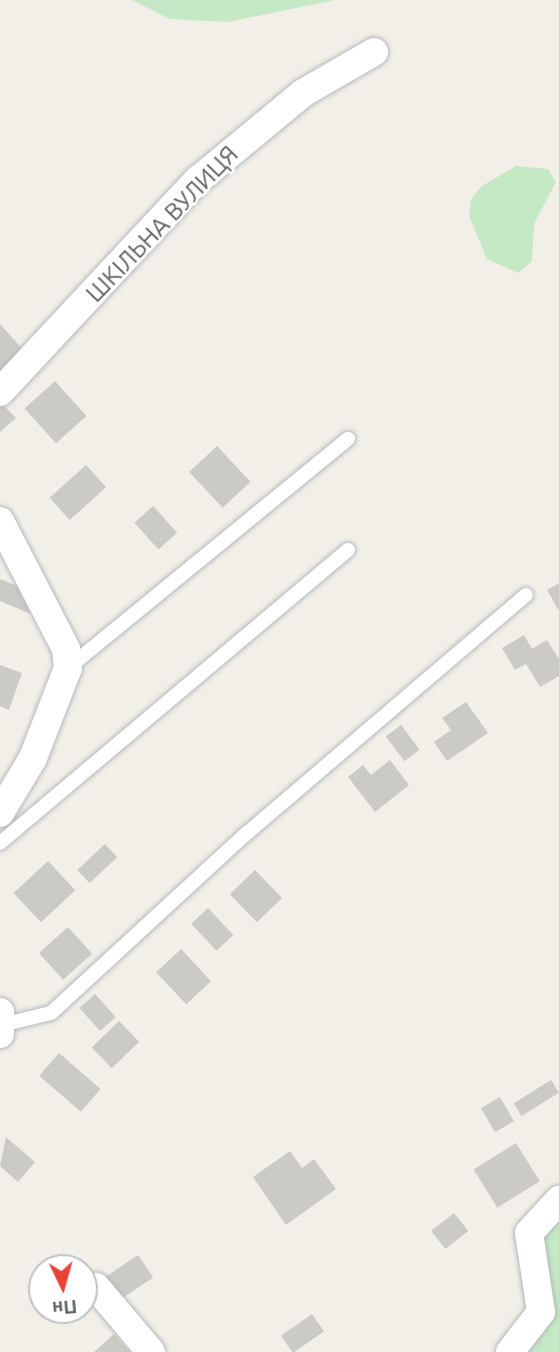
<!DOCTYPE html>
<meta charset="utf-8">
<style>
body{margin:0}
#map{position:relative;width:559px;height:1352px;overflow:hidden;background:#f1efe8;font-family:Ubuntu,sans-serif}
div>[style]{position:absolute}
.green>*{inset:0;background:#c5e8c5}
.building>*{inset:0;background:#cccac5;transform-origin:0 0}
.roads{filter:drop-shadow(0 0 2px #b5b8bc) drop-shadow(0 0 2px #b5b8bc)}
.service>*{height:14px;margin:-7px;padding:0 7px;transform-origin:7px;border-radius:7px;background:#fff}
.minor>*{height:28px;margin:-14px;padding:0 14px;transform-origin:14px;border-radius:14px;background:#fff}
span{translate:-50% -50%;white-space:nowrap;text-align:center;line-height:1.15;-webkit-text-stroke:5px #fff;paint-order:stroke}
.street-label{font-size:24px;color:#5f6368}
.north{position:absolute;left:28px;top:1254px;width:70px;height:70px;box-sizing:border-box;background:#fff;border:2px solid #bfc1c3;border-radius:50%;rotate:175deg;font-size:19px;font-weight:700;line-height:28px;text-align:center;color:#5f6368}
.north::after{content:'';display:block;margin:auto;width:24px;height:32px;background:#ea4335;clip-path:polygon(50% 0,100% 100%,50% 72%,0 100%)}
</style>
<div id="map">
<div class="green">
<div style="clip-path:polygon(132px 0,335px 0,228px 22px,170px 19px)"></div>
<div style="clip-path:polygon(516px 166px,548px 169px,556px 182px,534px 224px,532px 261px,518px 273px,487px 259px,469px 216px,471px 199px,482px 186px)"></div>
<div style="clip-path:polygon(559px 1211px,559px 1352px,519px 1352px,540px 1327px,536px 1248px)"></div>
</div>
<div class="building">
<div style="clip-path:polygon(0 324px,25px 352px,0 375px)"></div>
<div style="left:55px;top:381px;width:47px;height:41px;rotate:48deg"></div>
<div style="clip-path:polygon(2px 404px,16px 418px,0 432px,0 406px)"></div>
<div style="left:217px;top:446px;width:49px;height:38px;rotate:47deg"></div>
<div style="left:86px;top:465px;width:30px;height:49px;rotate:48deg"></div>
<div style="left:153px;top:506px;width:36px;height:25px;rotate:48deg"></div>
<div style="clip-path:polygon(0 579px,17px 586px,31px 614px,0 601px)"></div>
<div style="clip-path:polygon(559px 583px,559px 611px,547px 590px)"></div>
<div style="clip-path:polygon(524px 635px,532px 649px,547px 640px,559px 659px,559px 676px,540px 687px,526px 664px,515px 670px,502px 648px)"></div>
<div style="clip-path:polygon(0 665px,22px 673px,9px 710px,0 706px)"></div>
<div style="clip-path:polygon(466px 702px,488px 733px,447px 761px,434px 742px,451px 730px,442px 718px)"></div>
<div style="left:401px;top:725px;width:31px;height:19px;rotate:53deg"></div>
<div style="clip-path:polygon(390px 760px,409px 785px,375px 812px,348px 777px,363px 765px,371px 775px)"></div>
<div style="left:105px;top:844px;width:18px;height:38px;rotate:47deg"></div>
<div style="left:48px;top:861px;width:40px;height:47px;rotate:47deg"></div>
<div style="left:255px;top:870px;width:39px;height:35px;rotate:46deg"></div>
<div style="left:208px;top:908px;width:37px;height:23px;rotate:47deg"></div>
<div style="left:68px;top:927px;width:36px;height:39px;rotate:48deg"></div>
<div style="left:181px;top:949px;width:44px;height:34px;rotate:47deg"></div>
<div style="left:95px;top:994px;width:31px;height:21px;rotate:48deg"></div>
<div style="left:119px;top:1021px;width:29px;height:38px;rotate:46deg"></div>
<div style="left:59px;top:1053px;width:55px;height:30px;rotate:41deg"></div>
<div style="left:551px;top:1080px;width:15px;height:44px;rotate:58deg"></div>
<div style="left:500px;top:1097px;width:28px;height:22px;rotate:60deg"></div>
<div style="clip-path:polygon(6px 1137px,35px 1162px,18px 1182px,0 1166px)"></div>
<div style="left:516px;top:1143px;width:45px;height:50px;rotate:58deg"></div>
<div style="clip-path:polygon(290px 1151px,302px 1168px,314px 1159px,336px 1189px,286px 1225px,253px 1177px)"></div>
<div style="left:454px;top:1213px;width:23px;height:29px;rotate:52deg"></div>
<div style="left:138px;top:1255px;width:27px;height:41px;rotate:56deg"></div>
<div style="left:312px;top:1314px;width:21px;height:38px;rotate:55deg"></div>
<div style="clip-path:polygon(114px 1334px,130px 1352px,94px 1352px)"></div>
</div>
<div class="roads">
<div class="service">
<div style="left:68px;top:668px;width:362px;rotate:-39.3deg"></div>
<div style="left:0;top:843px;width:455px;rotate:-40.1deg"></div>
<div style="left:2px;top:1025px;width:50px;rotate:-13.8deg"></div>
<div style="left:51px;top:1013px;width:265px;rotate:-42.6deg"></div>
<div style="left:246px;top:834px;width:368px;rotate:-40.5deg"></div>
</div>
<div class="minor">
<div style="left:0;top:392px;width:290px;rotate:-47deg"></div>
<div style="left:198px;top:180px;width:136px;rotate:-39.6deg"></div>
<div style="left:303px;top:93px;width:82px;rotate:-30deg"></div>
<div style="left:0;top:521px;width:144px;rotate:62.7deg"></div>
<div style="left:66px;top:649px;width:19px;rotate:84deg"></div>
<div style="left:68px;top:668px;width:97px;rotate:111.3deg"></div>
<div style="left:33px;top:758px;width:64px;rotate:121deg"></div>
<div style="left:0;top:1012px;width:22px;rotate:90deg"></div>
<div style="left:96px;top:1287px;width:85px;rotate:49.8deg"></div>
<div style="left:510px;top:1352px;width:51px;rotate:-52.2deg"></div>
<div style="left:541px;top:1312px;width:80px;rotate:-98.6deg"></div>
<div style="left:529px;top:1233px;width:45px;rotate:-47.7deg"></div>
</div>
</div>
<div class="street-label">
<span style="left:162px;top:224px;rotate:-46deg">ШКІЛЬНА ВУЛИЦЯ</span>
</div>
<div class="north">Пн</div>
</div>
